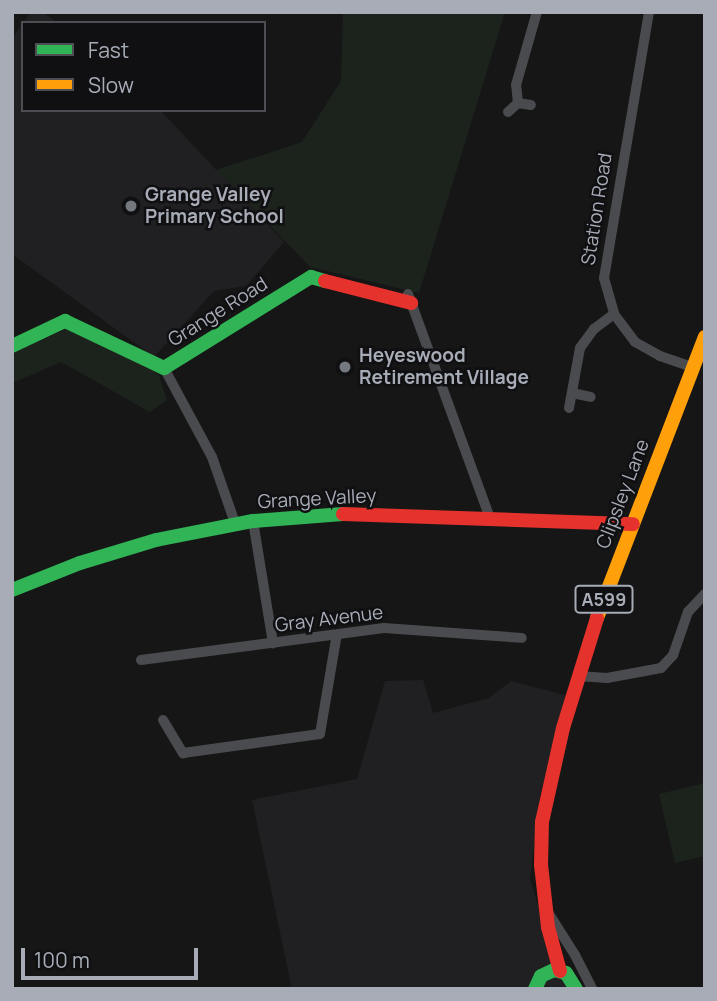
<!DOCTYPE html>
<style>
body{margin:0}
#map{position:relative;width:717px;height:1001px;overflow:hidden;background:#161616;font-family:Manrope,sans-serif}
div>[style]{position:absolute}
.built>*{inset:0;background:#202022}
.green>*{inset:0;background:#1c231d}
.street>*{height:10px;margin:-5px;padding:0 5px;transform-origin:5px;border-radius:5px;background:#4a4b4f}
.fast>*{height:14px;margin:-7px;padding:0 7px;transform-origin:7px;border-radius:7px;background:#30b455}
.slow>*{height:14px;margin:-7px;padding:0 7px;transform-origin:7px;border-radius:7px;background:#ff9f0a}
.jam>*{height:14px;margin:-7px;padding:0 7px;transform-origin:7px;border-radius:7px;background:#e5322d}
.dots>*{width:19px;height:19px;translate:-50% -50%;box-sizing:border-box;border:4px solid #101012;border-radius:50%}
span{translate:-50% -50%;white-space:nowrap;text-align:center;line-height:1.15;-webkit-text-stroke:5px #101012;paint-order:stroke}
.shield-label span{padding:2px 5px;background:#101012;border:2px solid;border-radius:5px;-webkit-text-stroke-width:0}
.shield-label{font-size:18px;color:#a7acb7;font-weight:700}
.poi-label{font-size:19px;color:#a7acb7;font-weight:700}
.left{translate:0 -50%;text-align:left}
.street-label{font-size:19px;color:#a7acb7}
.frame{position:absolute;inset:0;border:14px solid #a7acb7;pointer-events:none}
.legend{position:absolute;left:21px;top:21px;width:245px;height:91px;box-sizing:border-box;background:#101012;border:2px solid #4c4e54;margin:0;padding:9px 12px;list-style:none;font-size:21px;color:#a7acb7}
.legend li{display:flex;align-items:center;gap:14px;height:35px}
.legend b{width:35px;border:2px solid #4c4e54}
.scale{position:absolute;left:21px;top:948px;width:177px;height:32px;box-sizing:border-box;border:4px solid #a7acb7;border-top:0;padding-left:9px;font-size:21px;line-height:24px;white-space:nowrap;color:#a7acb7;-webkit-text-stroke:5px #101012;paint-order:stroke}
</style>
<div id="map">
<div class="built">
<div style="clip-path:polygon(31px 12px,43px 12px,57px 23px,23px 23px)"></div>
<div style="clip-path:polygon(23px 23px,23px 110px,160px 110px,284px 242px,246px 286px,214px 291px,154px 357px,12px 254px,12px 38px)"></div>
<div style="clip-path:polygon(423px 680px,433px 713px,489px 698px,511px 681px,568px 696px,540px 795px,530px 879px,546px 931px,574px 989px,292px 989px,252px 800px,357px 779px,385px 681px)"></div>
</div>
<div class="green">
<div style="clip-path:polygon(343px 12px,505px 12px,419px 293px,310px 267px,216px 170px,302px 142px,341px 81px)"></div>
<div style="clip-path:polygon(66px 329px,158px 372px,167px 400px,150px 412px,61px 362px,12px 383px,12px 354px)"></div>
<div style="clip-path:polygon(705px 783px,705px 856px,675px 863px,659px 794px)"></div>
</div>
<div class="street">
<div style="left:649px;top:12px;width:270px;rotate:99.6deg"></div>
<div style="left:604px;top:278px;width:37px;rotate:74deg"></div>
<div style="left:614px;top:314px;width:35px;rotate:53deg"></div>
<div style="left:635px;top:342px;width:29px;rotate:29deg"></div>
<div style="left:660px;top:356px;width:34px;rotate:19deg"></div>
<div style="left:518px;top:103px;width:18px;rotate:-96deg"></div>
<div style="left:516px;top:85px;width:76px;rotate:-74deg"></div>
<div style="left:508px;top:112px;width:13px;rotate:-42deg"></div>
<div style="left:518px;top:103px;width:13px;rotate:9deg"></div>
<div style="left:408px;top:294px;width:239px;rotate:69.9deg"></div>
<div style="left:164px;top:368px;width:101px;rotate:61.7deg"></div>
<div style="left:212px;top:457px;width:70px;rotate:70.8deg"></div>
<div style="left:572px;top:393px;width:19px;rotate:12deg"></div>
<div style="left:569px;top:408px;width:61px;rotate:-79.6deg"></div>
<div style="left:580px;top:348px;width:24px;rotate:-54deg"></div>
<div style="left:594px;top:329px;width:25px;rotate:-37deg"></div>
<div style="left:253px;top:521px;width:124px;rotate:80.7deg"></div>
<div style="left:141px;top:660px;width:245px;rotate:-7.5deg"></div>
<div style="left:384px;top:628px;width:138px;rotate:4.1deg"></div>
<div style="left:578px;top:676px;width:29px;rotate:4deg"></div>
<div style="left:607px;top:678px;width:55px;rotate:-10.5deg"></div>
<div style="left:661px;top:668px;width:18px;rotate:-47deg"></div>
<div style="left:673px;top:655px;width:46px;rotate:-70.8deg"></div>
<div style="left:688px;top:612px;width:25px;rotate:-47deg"></div>
<div style="left:163px;top:720px;width:39px;rotate:59deg"></div>
<div style="left:183px;top:753px;width:138px;rotate:-7.9deg"></div>
<div style="left:320px;top:734px;width:101px;rotate:-80.4deg"></div>
<div style="left:549px;top:914px;width:49px;rotate:57.6deg"></div>
<div style="left:575px;top:955px;width:38px;rotate:63deg"></div>
</div>
<div class="fast">
<div style="left:12px;top:346px;width:59px;rotate:-25.3deg"></div>
<div style="left:65px;top:321px;width:110px;rotate:25.4deg"></div>
<div style="left:164px;top:368px;width:173px;rotate:-31.8deg"></div>
<div style="left:311px;top:277px;width:15px;rotate:16deg"></div>
<div style="left:12px;top:590px;width:73px;rotate:-21.7deg"></div>
<div style="left:80px;top:563px;width:79px;rotate:-16.8deg"></div>
<div style="left:156px;top:540px;width:99px;rotate:-11.1deg"></div>
<div style="left:253px;top:521px;width:90px;rotate:-4.4deg"></div>
<div style="left:535px;top:989px;width:14px;rotate:-65deg"></div>
<div style="left:541px;top:976px;width:14px;rotate:-25deg"></div>
<div style="left:554px;top:970px;width:12px;rotate:14deg"></div>
<div style="left:566px;top:973px;width:19px;rotate:58deg"></div>
</div>
<div class="slow">
<div style="left:597px;top:618px;width:301px;rotate:-69deg"></div>
</div>
<div class="jam">
<div style="left:325px;top:281px;width:89px;rotate:14.3deg"></div>
<div style="left:343px;top:514px;width:290px;rotate:2deg"></div>
<div style="left:560px;top:971px;width:46px;rotate:-105.3deg"></div>
<div style="left:548px;top:927px;width:62px;rotate:-96.4deg"></div>
<div style="left:541px;top:865px;width:43px;rotate:-88.7deg"></div>
<div style="left:542px;top:822px;width:96px;rotate:-77.4deg"></div>
<div style="left:563px;top:728px;width:115px;rotate:-72.8deg"></div>
</div>
<div class="dots">
<div style="left:131px;top:206px;background:#74787f"></div>
<div style="left:345px;top:367px;background:#74787f"></div>
</div>
<div class="shield-label">
<span style="left:604px;top:599px">A599</span>
</div>
<div class="poi-label">
<span class="left" style="left:145px;top:206px">Grange Valley<br>Primary School</span>
<span class="left" style="left:359px;top:367px">Heyeswood<br>Retirement Village</span>
</div>
<div class="street-label">
<span style="left:597px;top:209px;rotate:-81deg">Station Road</span>
<span style="left:218px;top:312px;rotate:-32deg">Grange Road</span>
<span style="left:623px;top:494px;rotate:-69deg">Clipsley Lane</span>
<span style="left:317px;top:499px;rotate:-3deg">Grange Valley</span>
<span style="left:329px;top:619px;rotate:-7deg">Gray Avenue</span>
</div>
<div class="frame"></div>
<ul class="legend">
<li><b style="height:9px;background:#30b455"></b>Fast</li>
<li><b style="height:9px;background:#ff9f0a"></b>Slow</li>
</ul>
<div class="scale">100 m</div>
</div>
